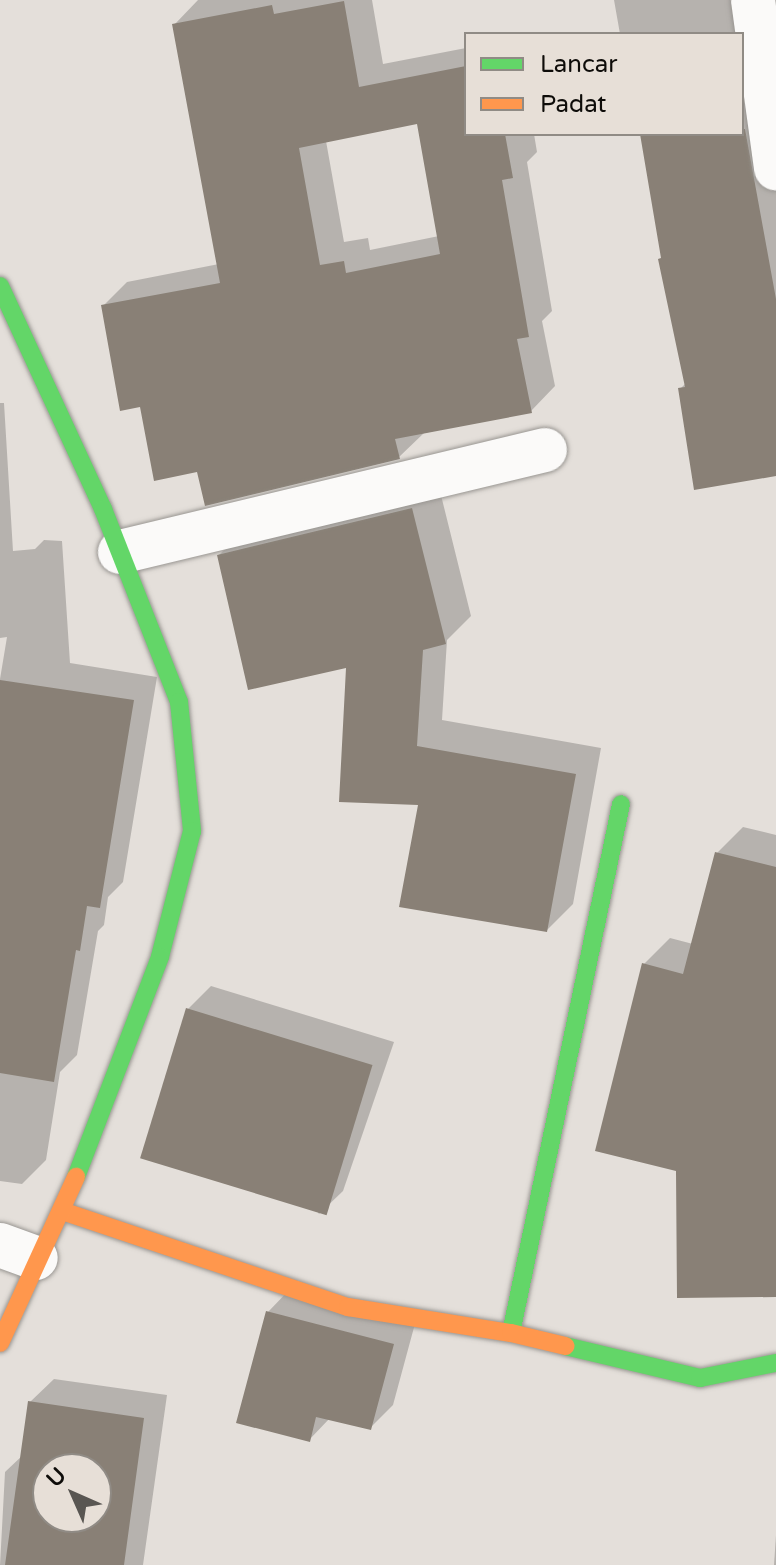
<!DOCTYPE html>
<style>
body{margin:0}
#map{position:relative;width:776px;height:1565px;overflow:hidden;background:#e4dfda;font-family:"Varela Round",sans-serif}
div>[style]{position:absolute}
.shadow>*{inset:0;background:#0003}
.building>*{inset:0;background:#898076;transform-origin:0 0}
.roads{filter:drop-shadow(0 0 2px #999692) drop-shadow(0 0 2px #999692)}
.street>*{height:44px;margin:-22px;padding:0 22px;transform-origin:22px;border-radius:22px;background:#fbfaf9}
.fast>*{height:18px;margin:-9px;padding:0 9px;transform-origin:9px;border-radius:9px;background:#63d668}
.slow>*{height:18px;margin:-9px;padding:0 9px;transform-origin:9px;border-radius:9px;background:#ff974d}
span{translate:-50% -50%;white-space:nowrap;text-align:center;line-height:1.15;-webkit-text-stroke:8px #e7dfd7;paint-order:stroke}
.legend{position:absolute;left:464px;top:32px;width:280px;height:104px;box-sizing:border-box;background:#e7dfd7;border:2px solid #908b85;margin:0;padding:10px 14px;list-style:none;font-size:24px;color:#0e0c09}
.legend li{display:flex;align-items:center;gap:16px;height:40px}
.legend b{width:40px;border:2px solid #908b85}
.north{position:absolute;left:32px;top:1453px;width:80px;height:80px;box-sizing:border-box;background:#e7dfd7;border:2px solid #908b85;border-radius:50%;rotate:315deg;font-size:22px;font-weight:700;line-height:32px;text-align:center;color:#0e0c09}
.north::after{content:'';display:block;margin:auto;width:28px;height:36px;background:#595652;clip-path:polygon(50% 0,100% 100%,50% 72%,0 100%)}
</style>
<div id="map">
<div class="shadow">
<div style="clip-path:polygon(evenodd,198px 0,372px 0,383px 64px,466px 48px,466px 134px,534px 134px,537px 152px,527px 162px,552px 311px,542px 321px,555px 386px,531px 411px,424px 433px,399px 457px,199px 470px,141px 405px,103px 306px,127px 282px,219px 264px,174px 25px,198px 0,419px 122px,439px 236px,370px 250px,368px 238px,344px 242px,326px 141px,419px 122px)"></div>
<div style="clip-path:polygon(614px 0,755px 0,776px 149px,776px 474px,680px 389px,686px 383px,642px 134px,742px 134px,742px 34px,620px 34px)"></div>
<div style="clip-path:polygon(0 403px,4px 403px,13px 551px,35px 549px,44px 540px,62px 541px,70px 663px,157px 677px,123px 882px,108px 897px,104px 925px,98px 931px,77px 1055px,60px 1072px,46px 1160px,22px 1184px,0 1181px,0 679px,7px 637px,0 638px)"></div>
<div style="clip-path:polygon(438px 483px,471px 616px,447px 640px,442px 720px,601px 748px,573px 904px,547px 930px,420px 804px,348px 666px,219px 555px,245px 529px)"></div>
<div style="clip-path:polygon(743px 827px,776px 835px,776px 1295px,678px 1169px,644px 964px,670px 938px,693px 944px,717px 853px)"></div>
<div style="clip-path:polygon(211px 986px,394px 1042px,343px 1191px,319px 1214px,188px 1009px)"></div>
<div style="clip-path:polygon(291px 1288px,416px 1320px,393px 1405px,370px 1428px,330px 1418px,309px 1440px,268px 1312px)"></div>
<div style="clip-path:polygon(evenodd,54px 1379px,167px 1395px,143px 1565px,0 1565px,5px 1472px,24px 1454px,30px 1402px,54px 1379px,48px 1469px,96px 1469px,96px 1517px,48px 1517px,48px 1469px)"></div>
<div style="clip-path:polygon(776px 1535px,776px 1565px,774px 1565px)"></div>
</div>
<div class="building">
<div style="clip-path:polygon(evenodd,344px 1px,359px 87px,466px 66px,466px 134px,505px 134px,513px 178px,502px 180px,529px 337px,517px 339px,532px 413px,395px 439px,400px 459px,205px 506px,197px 472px,154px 481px,140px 407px,120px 411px,101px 305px,220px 283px,172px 24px,272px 5px,274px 14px,344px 1px,417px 124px,440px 254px,346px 273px,344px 261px,320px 265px,299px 148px,417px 124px)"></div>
<div style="clip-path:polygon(742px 129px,745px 129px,776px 299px,776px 476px,694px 490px,678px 388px,685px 387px,658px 259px,661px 258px,640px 134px,742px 134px)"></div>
<div style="clip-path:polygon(412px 508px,446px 644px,423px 650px,417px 746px,576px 774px,547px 932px,399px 907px,418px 805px,339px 802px,346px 668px,248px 690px,217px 555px)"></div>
<div style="clip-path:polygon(0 680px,134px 700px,100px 908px,87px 906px,80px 951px,76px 950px,54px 1082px,0 1073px)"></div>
<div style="clip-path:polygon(715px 852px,776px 867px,776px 1297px,677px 1298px,676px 1171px,595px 1151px,642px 963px,683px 974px)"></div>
<div style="left:186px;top:1008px;width:195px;height:157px;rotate:17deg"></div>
<div style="clip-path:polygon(266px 1311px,394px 1344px,371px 1430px,316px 1417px,310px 1442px,236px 1423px)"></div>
<div style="clip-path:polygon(evenodd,28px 1401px,144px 1418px,124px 1565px,5px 1565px,28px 1401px,48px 1469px,96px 1469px,96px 1517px,48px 1517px,48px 1469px)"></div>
</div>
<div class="roads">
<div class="street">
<div style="left:753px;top:0;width:170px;rotate:82.2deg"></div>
<div style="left:120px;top:552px;width:437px;rotate:-13.5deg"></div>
<div style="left:0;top:1245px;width:38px;rotate:20deg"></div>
</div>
<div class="fast">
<div style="left:0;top:286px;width:246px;rotate:65.2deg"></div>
<div style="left:103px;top:509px;width:207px;rotate:68.5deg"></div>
<div style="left:179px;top:702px;width:130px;rotate:84.2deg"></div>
<div style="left:192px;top:831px;width:130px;rotate:104.3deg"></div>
<div style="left:160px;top:957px;width:235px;rotate:110.9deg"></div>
<div style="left:511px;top:1333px;width:540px;rotate:-78.25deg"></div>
<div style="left:565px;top:1346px;width:139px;rotate:13.3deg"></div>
<div style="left:700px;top:1378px;width:77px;rotate:-11.2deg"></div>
</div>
<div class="slow">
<div style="left:62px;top:1211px;width:302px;rotate:18.6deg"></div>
<div style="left:348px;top:1307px;width:165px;rotate:9.1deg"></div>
<div style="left:511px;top:1333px;width:56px;rotate:13.5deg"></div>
<div style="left:0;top:1343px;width:183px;rotate:-65.4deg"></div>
</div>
</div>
<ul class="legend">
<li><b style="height:10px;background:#63d668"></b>Lancar</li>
<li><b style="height:10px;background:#ff974d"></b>Padat</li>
</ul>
<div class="north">U</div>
</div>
